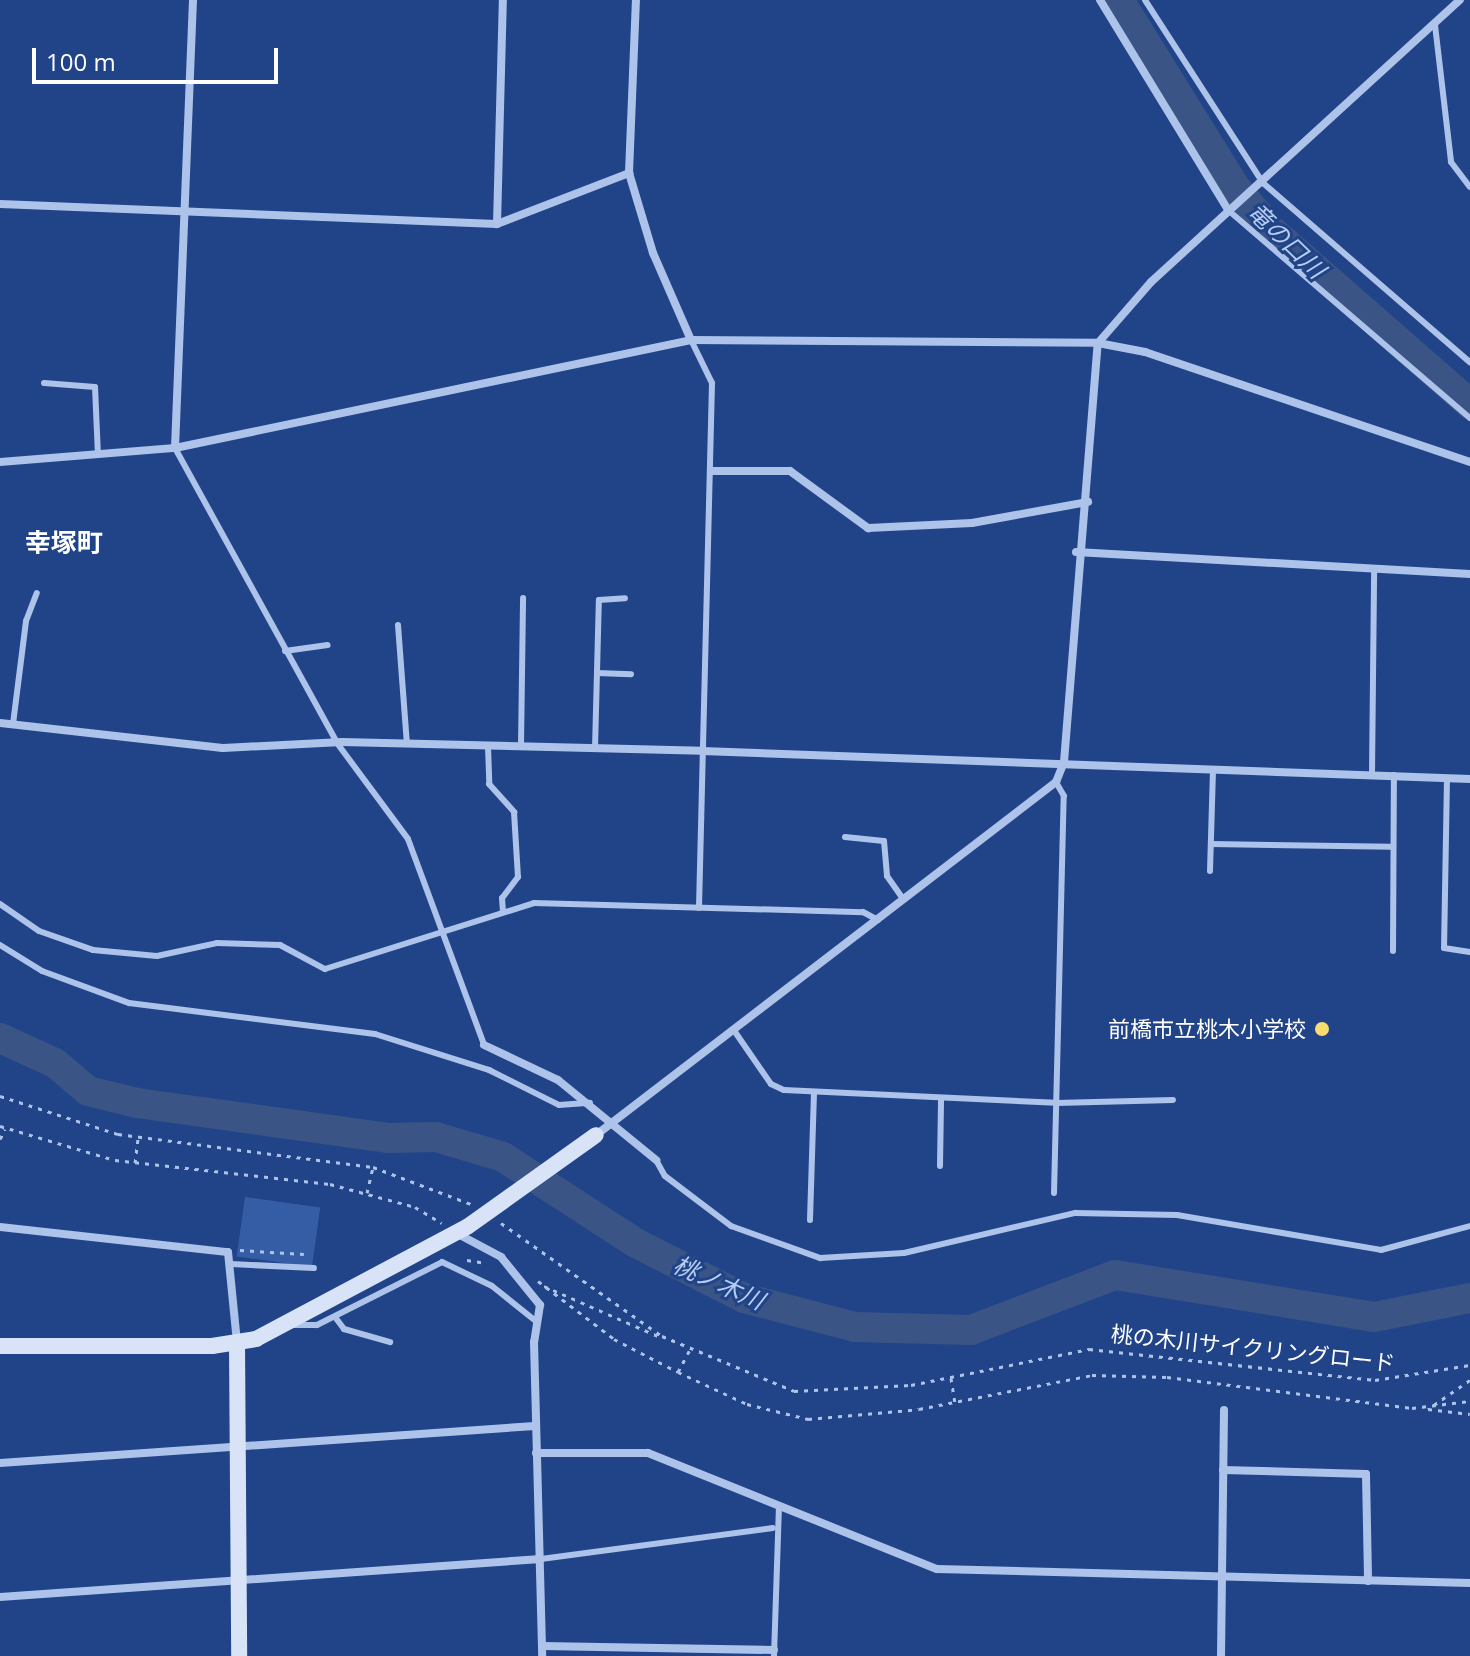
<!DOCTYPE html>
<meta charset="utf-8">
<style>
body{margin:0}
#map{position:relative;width:1470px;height:1656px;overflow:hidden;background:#214489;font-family:"Open Sans","Noto Sans JP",sans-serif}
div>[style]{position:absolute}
.green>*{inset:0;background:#355da6;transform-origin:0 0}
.river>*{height:30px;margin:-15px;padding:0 15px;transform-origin:15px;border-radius:15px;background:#3a5486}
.path>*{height:3px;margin-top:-1.5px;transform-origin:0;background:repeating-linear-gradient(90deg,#adc3ea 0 4px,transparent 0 10px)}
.lane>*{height:6px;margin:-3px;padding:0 3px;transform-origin:3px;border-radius:3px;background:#adc3ea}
.street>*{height:8px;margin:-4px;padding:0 4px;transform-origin:4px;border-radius:4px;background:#adc3ea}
.secondary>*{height:16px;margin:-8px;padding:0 8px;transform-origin:8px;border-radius:8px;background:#d8e3f8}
.secondary-bridge>*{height:16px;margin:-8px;padding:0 8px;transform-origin:8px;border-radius:8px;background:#d8e3f8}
.dots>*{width:22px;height:22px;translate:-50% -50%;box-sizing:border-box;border:4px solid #214489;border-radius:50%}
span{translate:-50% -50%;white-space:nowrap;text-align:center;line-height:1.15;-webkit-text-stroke:6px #214489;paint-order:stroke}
.poi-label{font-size:22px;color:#fff}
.right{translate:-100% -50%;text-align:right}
.street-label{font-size:22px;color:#fff}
.water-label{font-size:24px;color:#b8cdf2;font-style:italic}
.quarter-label{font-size:26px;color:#fff;font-weight:700}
.scale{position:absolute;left:32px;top:48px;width:246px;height:36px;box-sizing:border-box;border:4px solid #fff;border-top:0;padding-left:10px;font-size:24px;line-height:28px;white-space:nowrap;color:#fff;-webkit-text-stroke:6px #214489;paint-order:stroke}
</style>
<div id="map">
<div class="green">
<div style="left:245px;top:1197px;width:76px;height:60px;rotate:8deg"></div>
</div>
<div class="river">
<div style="left:1119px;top:0;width:220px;rotate:58.2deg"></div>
<div style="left:1235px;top:187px;width:53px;rotate:50.3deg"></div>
<div style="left:1269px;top:228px;width:267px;rotate:41.2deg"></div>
<div style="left:0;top:1038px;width:60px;rotate:24.4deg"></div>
<div style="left:55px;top:1063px;width:43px;rotate:40.3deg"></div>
<div style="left:88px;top:1091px;width:50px;rotate:13.8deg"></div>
<div style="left:137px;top:1103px;width:253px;rotate:7.9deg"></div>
<div style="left:388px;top:1138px;width:48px;rotate:-1.2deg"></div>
<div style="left:436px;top:1137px;width:70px;rotate:16.6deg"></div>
<div style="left:503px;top:1157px;width:158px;rotate:32.9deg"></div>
<div style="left:636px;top:1243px;width:121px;rotate:27deg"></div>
<div style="left:744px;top:1298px;width:115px;rotate:14.6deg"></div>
<div style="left:855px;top:1327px;width:116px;rotate:1.5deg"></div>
<div style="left:971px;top:1330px;width:154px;rotate:-20.9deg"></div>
<div style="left:1115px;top:1275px;width:262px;rotate:9.2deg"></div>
<div style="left:1374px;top:1317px;width:98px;rotate:-11.2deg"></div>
</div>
<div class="path">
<div style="left:0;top:1096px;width:124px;rotate:17.9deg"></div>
<div style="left:118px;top:1134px;width:257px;rotate:7.4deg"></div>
<div style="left:373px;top:1167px;width:105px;rotate:20.7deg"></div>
<div style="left:0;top:1126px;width:120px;rotate:16.5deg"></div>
<div style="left:115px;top:1160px;width:216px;rotate:6.4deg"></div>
<div style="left:330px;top:1184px;width:88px;rotate:15.1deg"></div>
<div style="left:415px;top:1207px;width:31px;rotate:31deg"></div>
<div style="left:0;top:1139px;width:11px;rotate:-63deg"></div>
<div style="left:135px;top:1163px;width:25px;rotate:-83deg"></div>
<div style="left:367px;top:1193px;width:27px;rotate:-77deg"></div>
<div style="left:501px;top:1223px;width:197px;rotate:35.1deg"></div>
<div style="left:662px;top:1336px;width:143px;rotate:22.6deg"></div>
<div style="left:794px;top:1391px;width:117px;rotate:-2.9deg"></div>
<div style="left:911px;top:1385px;width:182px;rotate:-11.4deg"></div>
<div style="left:1089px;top:1349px;width:288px;rotate:6.2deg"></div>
<div style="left:1375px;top:1380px;width:96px;rotate:-9deg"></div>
<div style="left:240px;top:1250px;width:64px;rotate:3.6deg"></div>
<div style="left:467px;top:1260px;width:18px;rotate:9deg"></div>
<div style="left:538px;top:1281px;width:96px;rotate:37.3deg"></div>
<div style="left:614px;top:1339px;width:72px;rotate:27.3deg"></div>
<div style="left:678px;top:1372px;width:76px;rotate:24.9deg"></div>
<div style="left:747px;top:1404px;width:63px;rotate:13.8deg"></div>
<div style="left:808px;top:1419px;width:111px;rotate:-5.1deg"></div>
<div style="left:919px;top:1409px;width:176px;rotate:-11.1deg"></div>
<div style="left:1092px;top:1375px;width:75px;rotate:1.5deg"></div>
<div style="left:1167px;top:1377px;width:247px;rotate:7.2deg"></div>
<div style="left:1412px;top:1408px;width:58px;rotate:-6.9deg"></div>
<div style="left:544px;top:1286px;width:124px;rotate:23.7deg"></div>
<div style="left:678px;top:1372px;width:24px;rotate:-62deg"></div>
<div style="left:951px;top:1378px;width:24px;rotate:81deg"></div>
<div style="left:1470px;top:1380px;width:51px;rotate:145.4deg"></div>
<div style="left:1428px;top:1409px;width:42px;rotate:6.8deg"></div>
</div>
<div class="lane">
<div style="left:1145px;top:0;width:218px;rotate:57.2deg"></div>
<div style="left:1263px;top:183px;width:274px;rotate:40.9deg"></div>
<div style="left:1435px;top:25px;width:138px;rotate:83.3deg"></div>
<div style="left:1451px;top:162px;width:31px;rotate:53deg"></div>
<div style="left:1228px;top:210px;width:319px;rotate:40.7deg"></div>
<div style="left:691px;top:340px;width:48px;rotate:64deg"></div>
<div style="left:712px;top:383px;width:525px;rotate:91.42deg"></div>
<div style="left:44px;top:383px;width:51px;rotate:4.5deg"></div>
<div style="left:95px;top:387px;width:68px;rotate:87.5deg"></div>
<div style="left:175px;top:448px;width:337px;rotate:61.2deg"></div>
<div style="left:337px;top:743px;width:119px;rotate:53.5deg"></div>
<div style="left:408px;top:839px;width:220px;rotate:69.7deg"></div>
<div style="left:398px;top:625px;width:119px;rotate:85.7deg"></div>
<div style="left:285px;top:651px;width:43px;rotate:-7.9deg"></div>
<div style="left:597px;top:673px;width:34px;rotate:2deg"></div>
<div style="left:13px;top:724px;width:104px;rotate:-82.8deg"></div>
<div style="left:26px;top:621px;width:30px;rotate:-69deg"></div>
<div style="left:488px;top:746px;width:38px;rotate:88deg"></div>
<div style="left:489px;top:784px;width:38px;rotate:48deg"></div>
<div style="left:514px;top:812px;width:65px;rotate:86.5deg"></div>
<div style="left:518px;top:877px;width:26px;rotate:127deg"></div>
<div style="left:502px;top:898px;width:13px;rotate:86deg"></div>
<div style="left:521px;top:746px;width:148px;rotate:-89.2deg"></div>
<div style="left:595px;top:748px;width:148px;rotate:-88.5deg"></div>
<div style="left:599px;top:600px;width:26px;rotate:-4deg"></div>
<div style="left:1372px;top:774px;width:206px;rotate:-89.4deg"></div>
<div style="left:1447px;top:778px;width:170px;rotate:91deg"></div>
<div style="left:1444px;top:948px;width:26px;rotate:9deg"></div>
<div style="left:845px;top:837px;width:39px;rotate:6deg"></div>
<div style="left:884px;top:841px;width:35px;rotate:85deg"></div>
<div style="left:887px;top:876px;width:29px;rotate:55deg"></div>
<div style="left:1211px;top:844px;width:181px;rotate:0.9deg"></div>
<div style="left:1210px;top:871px;width:100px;rotate:-88.3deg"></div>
<div style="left:0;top:904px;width:47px;rotate:34.7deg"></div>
<div style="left:39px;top:931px;width:57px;rotate:19.4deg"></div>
<div style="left:93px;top:950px;width:64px;rotate:5.4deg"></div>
<div style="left:157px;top:956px;width:61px;rotate:-12.2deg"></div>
<div style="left:217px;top:943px;width:63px;rotate:1.8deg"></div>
<div style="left:280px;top:945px;width:51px;rotate:28.1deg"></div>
<div style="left:325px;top:969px;width:219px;rotate:-17.5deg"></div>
<div style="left:534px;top:903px;width:329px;rotate:1.6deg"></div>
<div style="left:863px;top:912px;width:17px;rotate:28deg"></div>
<div style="left:0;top:945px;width:49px;rotate:31.8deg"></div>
<div style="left:42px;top:971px;width:93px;rotate:20.2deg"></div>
<div style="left:129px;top:1003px;width:248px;rotate:7.2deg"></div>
<div style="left:375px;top:1034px;width:120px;rotate:17.5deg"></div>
<div style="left:489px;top:1070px;width:78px;rotate:26.6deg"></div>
<div style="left:559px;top:1105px;width:31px;rotate:-4deg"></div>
<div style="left:1393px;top:951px;width:176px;rotate:-89.7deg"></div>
<div style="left:733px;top:1029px;width:67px;rotate:55.4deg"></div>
<div style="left:771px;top:1084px;width:14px;rotate:25deg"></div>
<div style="left:784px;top:1090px;width:272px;rotate:2.7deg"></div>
<div style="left:1056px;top:1103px;width:117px;rotate:-1.5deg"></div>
<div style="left:656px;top:1160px;width:18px;rotate:61deg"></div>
<div style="left:665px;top:1176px;width:83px;rotate:37.1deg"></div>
<div style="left:731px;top:1226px;width:95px;rotate:19.8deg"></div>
<div style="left:820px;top:1258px;width:84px;rotate:-3.4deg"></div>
<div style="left:904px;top:1253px;width:176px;rotate:-13.2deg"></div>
<div style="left:1075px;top:1213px;width:102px;rotate:1.1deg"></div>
<div style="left:1177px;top:1215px;width:207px;rotate:9.7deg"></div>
<div style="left:1381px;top:1250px;width:92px;rotate:-15.1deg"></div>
<div style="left:940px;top:1166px;width:67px;rotate:-89.1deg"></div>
<div style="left:1054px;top:1193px;width:397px;rotate:-88.6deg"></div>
<div style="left:1064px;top:796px;width:16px;rotate:-120deg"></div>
<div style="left:810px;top:1220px;width:126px;rotate:-88.2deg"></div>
<div style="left:231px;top:1264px;width:83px;rotate:2.8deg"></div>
<div style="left:335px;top:1317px;width:15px;rotate:53deg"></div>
<div style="left:344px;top:1329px;width:48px;rotate:15.8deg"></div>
<div style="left:292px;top:1325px;width:25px"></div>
<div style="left:317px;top:1325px;width:140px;rotate:-26.7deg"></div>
<div style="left:442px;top:1262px;width:55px;rotate:25.6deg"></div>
<div style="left:492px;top:1286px;width:58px;rotate:38.7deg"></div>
<div style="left:541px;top:1559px;width:234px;rotate:-7.6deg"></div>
<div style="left:774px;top:1656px;width:148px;rotate:-88.1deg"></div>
</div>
<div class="street">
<div style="left:1100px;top:0;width:246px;rotate:58.6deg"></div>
<div style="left:629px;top:173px;width:173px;rotate:-87.7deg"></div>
<div style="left:0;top:204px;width:497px;rotate:2.3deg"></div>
<div style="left:497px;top:224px;width:142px;rotate:-21.1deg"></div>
<div style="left:629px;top:173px;width:84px;rotate:73.3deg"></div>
<div style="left:653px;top:253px;width:95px;rotate:66.4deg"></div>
<div style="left:497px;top:224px;width:224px;rotate:-88.5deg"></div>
<div style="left:175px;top:448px;width:448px;rotate:-87.7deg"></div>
<div style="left:0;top:462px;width:176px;rotate:-4.6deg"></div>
<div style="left:175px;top:448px;width:527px;rotate:-11.82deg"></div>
<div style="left:691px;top:340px;width:407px;rotate:0.4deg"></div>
<div style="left:1098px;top:343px;width:48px;rotate:10.8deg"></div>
<div style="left:1145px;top:352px;width:343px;rotate:18.7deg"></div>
<div style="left:712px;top:471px;width:78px"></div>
<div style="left:790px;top:471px;width:97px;rotate:36.2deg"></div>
<div style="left:868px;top:528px;width:104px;rotate:-2.8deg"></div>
<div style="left:972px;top:523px;width:118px;rotate:-10.3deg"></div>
<div style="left:1076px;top:552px;width:395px;rotate:3.2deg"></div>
<div style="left:0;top:723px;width:224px;rotate:6.4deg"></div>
<div style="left:223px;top:748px;width:119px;rotate:-2.9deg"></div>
<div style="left:342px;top:742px;width:360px;rotate:1.4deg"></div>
<div style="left:702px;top:751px;width:769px;rotate:2.09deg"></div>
<div style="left:484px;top:1045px;width:82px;rotate:25.3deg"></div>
<div style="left:558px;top:1080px;width:127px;rotate:39.2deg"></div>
<div style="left:596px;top:1135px;width:580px;rotate:-37.5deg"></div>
<div style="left:1056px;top:782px;width:22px;rotate:-68deg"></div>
<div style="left:1064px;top:762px;width:420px;rotate:-85.4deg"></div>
<div style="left:1098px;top:343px;width:81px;rotate:-49deg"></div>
<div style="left:1151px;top:282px;width:418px;rotate:-42.4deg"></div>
<div style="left:0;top:1227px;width:229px;rotate:6.3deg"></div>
<div style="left:228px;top:1252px;width:90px;rotate:84.3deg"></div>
<div style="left:458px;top:1234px;width:49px;rotate:28.1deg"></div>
<div style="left:501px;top:1257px;width:62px;rotate:50.9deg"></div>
<div style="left:540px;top:1305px;width:37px;rotate:99deg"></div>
<div style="left:534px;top:1342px;width:314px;rotate:88.5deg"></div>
<div style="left:536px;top:1453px;width:112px"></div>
<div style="left:648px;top:1453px;width:311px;rotate:21.9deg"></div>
<div style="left:937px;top:1569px;width:533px;rotate:1.5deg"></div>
<div style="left:0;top:1463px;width:536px;rotate:-3.96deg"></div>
<div style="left:1223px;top:1470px;width:143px;rotate:1.6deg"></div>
<div style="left:1366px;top:1474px;width:107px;rotate:88.9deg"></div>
<div style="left:0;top:1597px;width:542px;rotate:-4.02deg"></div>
<div style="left:542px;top:1646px;width:232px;rotate:1deg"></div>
<div style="left:1221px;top:1656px;width:246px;rotate:-89.3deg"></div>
</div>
<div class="secondary">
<div style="left:237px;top:1343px;width:313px;rotate:89.6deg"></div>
<div style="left:0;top:1346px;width:212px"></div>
<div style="left:212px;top:1346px;width:45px;rotate:-9deg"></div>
<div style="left:256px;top:1339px;width:239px;rotate:-28deg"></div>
</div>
<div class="secondary-bridge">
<div style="left:467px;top:1227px;width:158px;rotate:-35.5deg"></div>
</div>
<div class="dots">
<div style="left:1322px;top:1029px;background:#f7dd6e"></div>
</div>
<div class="poi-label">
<span class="right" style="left:1306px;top:1029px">前橋市立桃木小学校</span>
</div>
<div class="street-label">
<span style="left:1253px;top:1348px;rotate:6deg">桃の木川サイクリングロード</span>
</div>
<div class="water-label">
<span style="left:1287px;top:240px;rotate:44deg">竜の口川</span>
<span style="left:719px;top:1282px;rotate:24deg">桃ノ木川</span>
</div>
<div class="quarter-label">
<span style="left:64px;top:543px">幸塚町</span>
</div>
<div class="scale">100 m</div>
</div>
